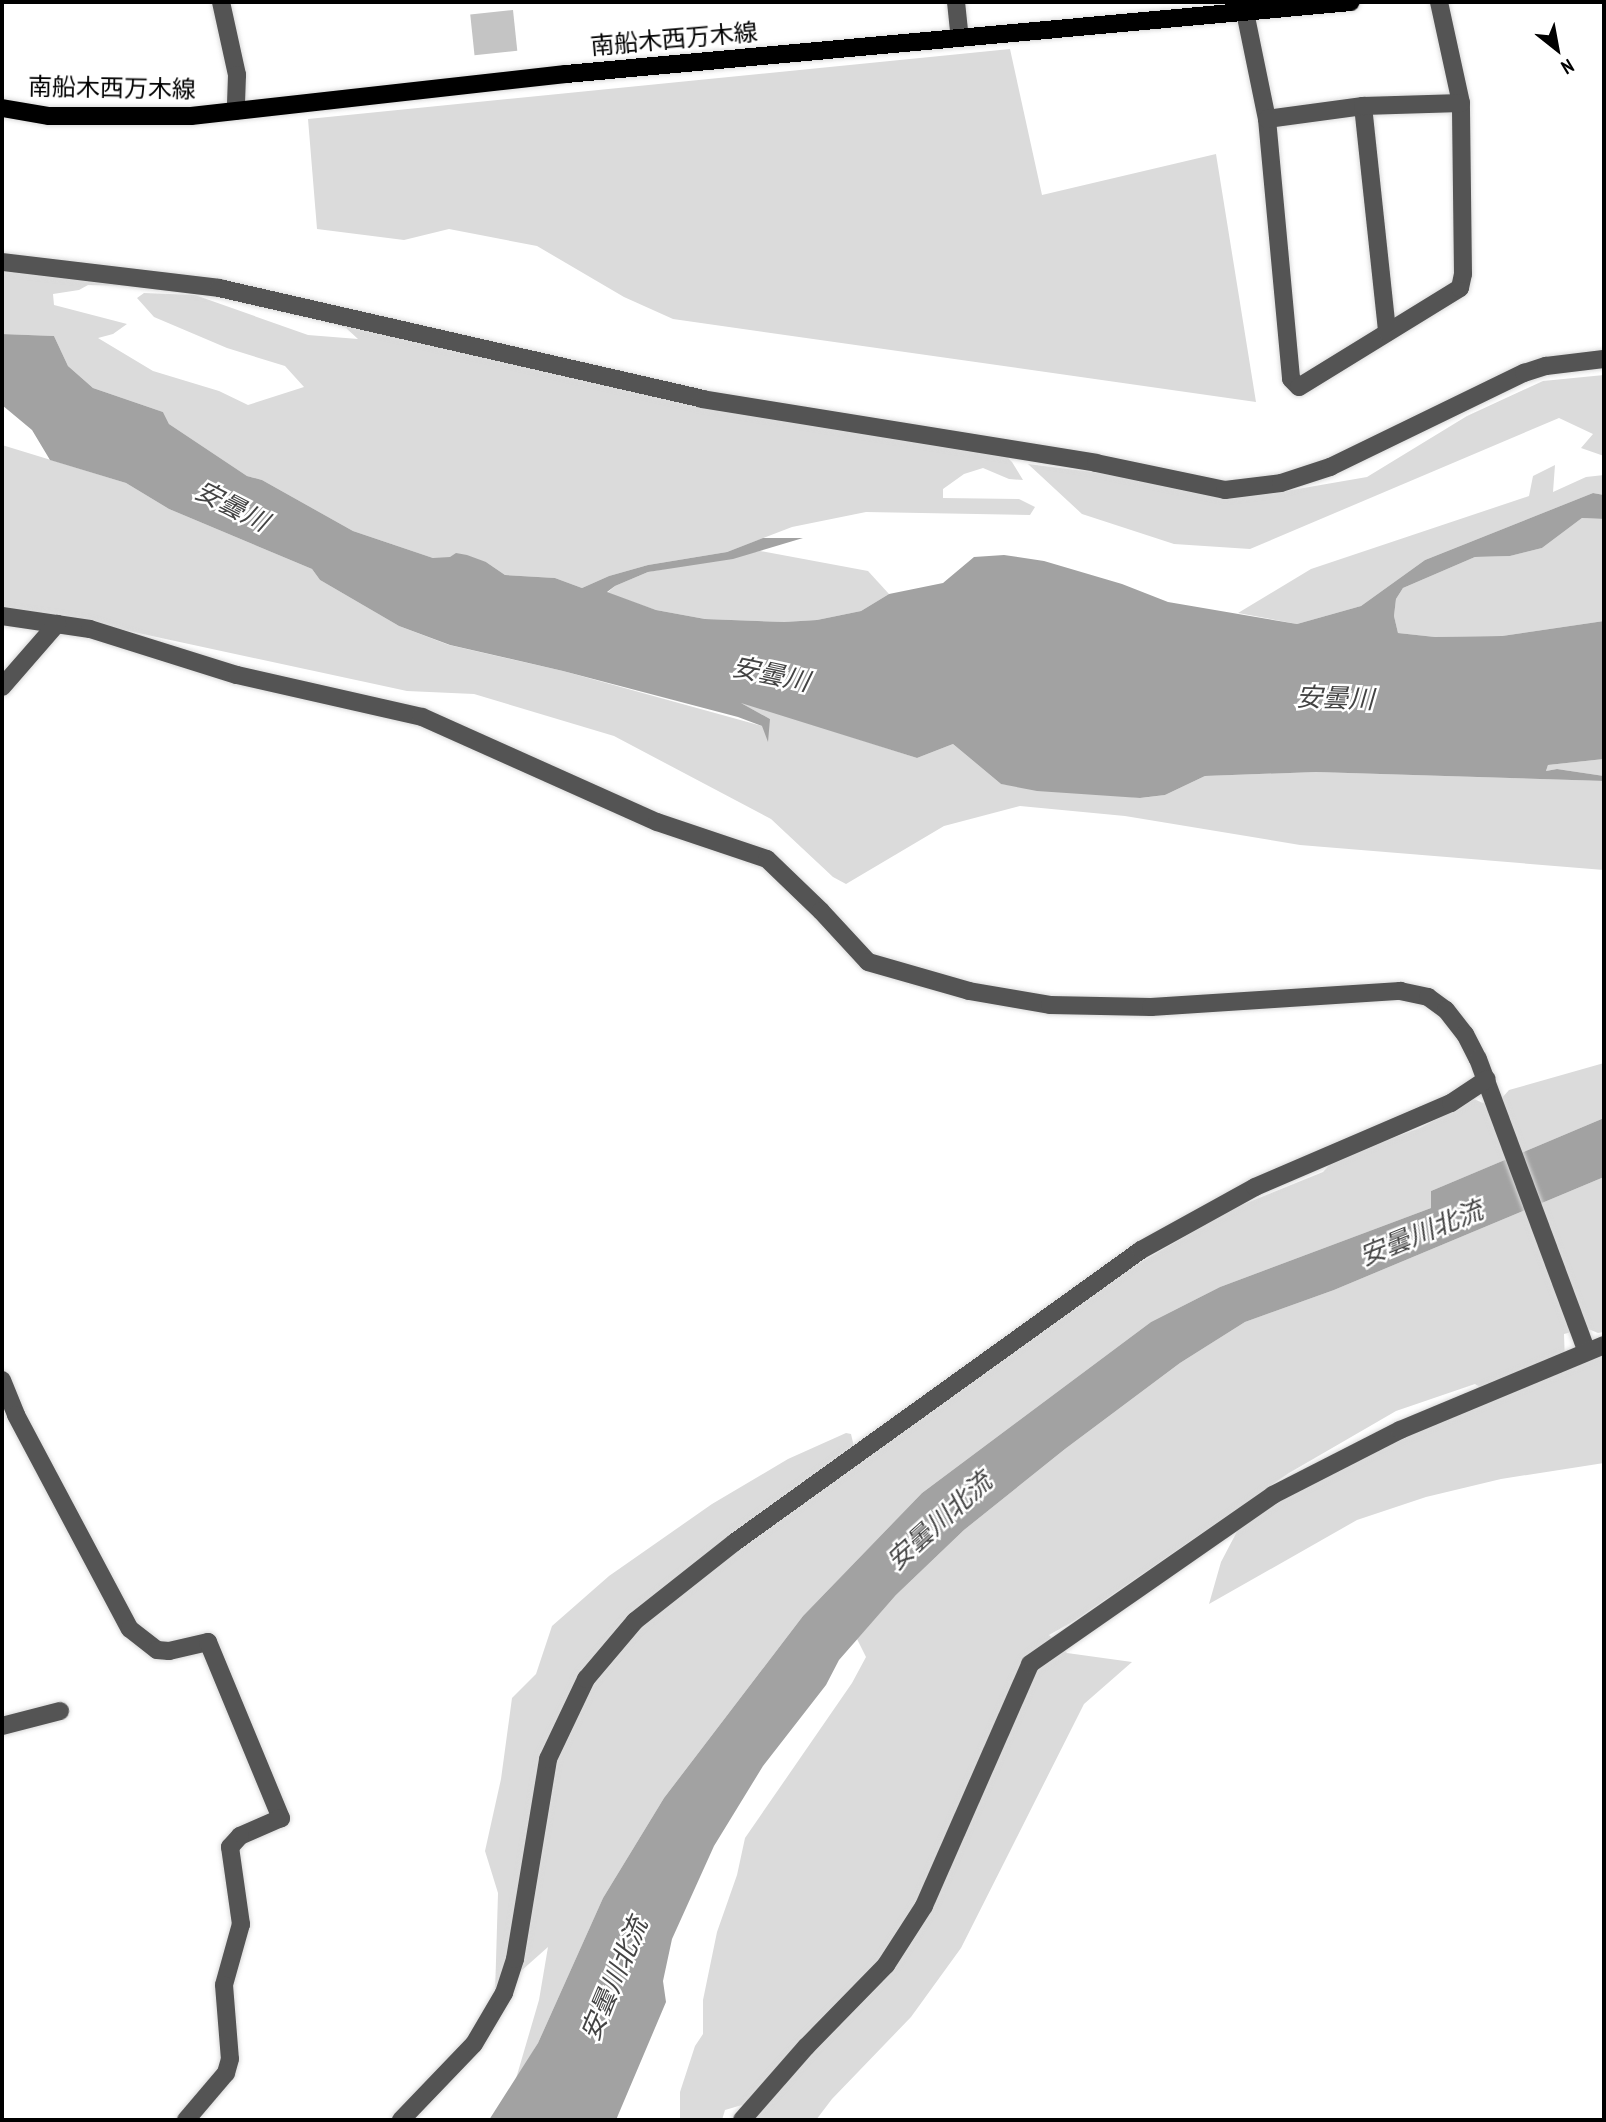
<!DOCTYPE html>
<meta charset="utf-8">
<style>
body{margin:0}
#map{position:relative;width:1606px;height:2122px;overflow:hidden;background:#fff;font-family:"PT Sans Narrow","Noto Sans JP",sans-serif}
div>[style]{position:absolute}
.green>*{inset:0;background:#dbdbdb}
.water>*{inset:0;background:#a2a2a2}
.building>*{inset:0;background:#c4c4c4;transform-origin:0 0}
.roads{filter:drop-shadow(0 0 2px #dbdbdb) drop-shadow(0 0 2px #dbdbdb)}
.minor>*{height:18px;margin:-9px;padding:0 9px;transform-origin:9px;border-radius:9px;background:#545454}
.major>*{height:18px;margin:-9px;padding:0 9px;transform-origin:9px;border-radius:9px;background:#000}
span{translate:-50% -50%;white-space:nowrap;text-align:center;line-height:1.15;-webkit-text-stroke:5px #fff;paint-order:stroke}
.street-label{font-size:24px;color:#000}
.water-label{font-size:26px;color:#434343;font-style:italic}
.frame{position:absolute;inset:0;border:4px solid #000;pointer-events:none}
.north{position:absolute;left:1522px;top:14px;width:70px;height:70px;-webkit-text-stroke:5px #fff;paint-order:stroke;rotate:149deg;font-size:19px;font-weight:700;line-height:28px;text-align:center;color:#000}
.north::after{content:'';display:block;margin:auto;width:24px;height:32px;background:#000;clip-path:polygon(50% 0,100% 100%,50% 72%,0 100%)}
</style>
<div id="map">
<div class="green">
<div style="clip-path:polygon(1010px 49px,1042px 195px,1216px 154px,1256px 402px,673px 319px,624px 297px,537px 246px,449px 229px,404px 240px,317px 229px,308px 119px)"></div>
<div style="clip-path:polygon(2px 267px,138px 286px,88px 285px,79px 290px,53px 294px,54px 305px,127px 324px,113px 334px,98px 338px,153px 371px,219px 391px,248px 405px,304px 387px,285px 366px,227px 348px,154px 317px,137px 298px,144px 293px,195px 295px,308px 335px,358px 339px,345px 327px,315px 318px,699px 393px,986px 436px,1012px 462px,1023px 480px,1009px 479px,983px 468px,964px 474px,943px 489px,943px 498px,1019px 499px,1035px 507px,1030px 515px,866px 512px,792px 527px,727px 552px,648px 565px,609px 576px,582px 588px,555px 578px,505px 575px,486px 562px,433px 558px,353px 531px,262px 480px,247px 476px,169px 424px,163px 412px,93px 388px,68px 366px,54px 336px,2px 334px)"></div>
<div style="clip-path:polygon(1604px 375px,1604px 456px,1581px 448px,1593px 434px,1559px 418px,1250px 549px,1174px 544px,1082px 514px,1028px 464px,1268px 494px,1367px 477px,1467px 416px,1543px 381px)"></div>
<div style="clip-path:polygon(2px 445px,126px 483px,169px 509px,312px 569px,320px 580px,399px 626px,449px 645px,563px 671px,762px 726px,770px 719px,739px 702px,758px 707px,917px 758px,953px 744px,1001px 784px,1141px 798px,1165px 795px,1205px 776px,1316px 772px,1604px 781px,1604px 870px,1300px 845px,1125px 816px,1020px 806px,944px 826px,846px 884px,833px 877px,771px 819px,614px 736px,474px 694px,407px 691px,101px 625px,2px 610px)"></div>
<div style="clip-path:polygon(1555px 465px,1553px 492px,1586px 477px,1604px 475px,1604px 495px,1593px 493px,1425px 560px,1361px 606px,1297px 624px,1238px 613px,1311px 569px,1529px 496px,1533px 476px)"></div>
<div style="clip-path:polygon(1582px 518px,1604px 519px,1604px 621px,1502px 636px,1435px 637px,1398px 633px,1394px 616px,1396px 599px,1403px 588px,1475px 557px,1510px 556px,1542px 548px)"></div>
<div style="clip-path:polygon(760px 551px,868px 571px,889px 594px,861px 611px,817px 620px,784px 622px,705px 619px,656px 610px,607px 593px,615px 586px,648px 572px)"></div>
<div style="clip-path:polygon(1604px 759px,1604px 776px,1557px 769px,1546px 771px,1548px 765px)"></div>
<div style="clip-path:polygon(1604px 1063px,1604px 1118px,1431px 1191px,1431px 1208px,1220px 1287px,1151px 1322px,922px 1493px,803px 1616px,664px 1798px,603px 1898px,538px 2043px,515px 2082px,539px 2000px,548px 1947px,495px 1994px,498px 1893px,485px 1851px,501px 1779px,512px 1698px,536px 1674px,552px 1626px,609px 1576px,712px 1504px,788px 1459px,846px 1433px,851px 1434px,858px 1464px,1124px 1272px,1234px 1208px,1323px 1172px,1335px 1159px,1420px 1128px,1474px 1099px,1483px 1103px,1501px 1099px,1509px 1090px)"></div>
<div style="clip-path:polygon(evenodd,1604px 1177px,1604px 1332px,1598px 1333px,1586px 1328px,1564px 1334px,1565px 1362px,1604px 1350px,1604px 1463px,1501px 1479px,1426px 1497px,1357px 1520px,1209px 1604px,1221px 1562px,1242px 1522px,1340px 1465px,1495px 1397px,1475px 1384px,1396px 1411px,1289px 1473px,1074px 1621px,1049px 1635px,1067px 1653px,1132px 1662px,1084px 1704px,961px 1948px,911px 2017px,832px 2099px,816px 2120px,753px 2120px,742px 2105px,725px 2110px,722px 2120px,680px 2120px,680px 2092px,695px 2046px,703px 2034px,703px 2000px,717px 1932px,737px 1875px,745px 1838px,852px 1683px,866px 1657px,857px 1639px,896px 1595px,964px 1530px,1065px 1449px,1180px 1363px,1245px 1322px,1334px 1290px,1604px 1177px,912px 1913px,907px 1945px,866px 1999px,858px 1988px,883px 1960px,912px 1913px)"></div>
</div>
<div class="water">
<div style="clip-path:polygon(2px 334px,54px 336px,68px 366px,93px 388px,163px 412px,169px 424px,247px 476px,262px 480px,353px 531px,433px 558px,450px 557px,456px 553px,467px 555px,486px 562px,505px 575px,555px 578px,582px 588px,609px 576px,648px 565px,727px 552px,763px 538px,803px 538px,733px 559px,648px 572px,615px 586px,607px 592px,656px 610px,705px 619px,784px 622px,817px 620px,861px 611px,889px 594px,943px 583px,974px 557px,1004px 555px,1044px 561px,1122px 584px,1168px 602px,1297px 624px,1361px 606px,1425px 560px,1593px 493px,1604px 495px,1604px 519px,1582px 518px,1542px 548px,1510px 556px,1475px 557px,1403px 588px,1396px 599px,1394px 616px,1398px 633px,1435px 637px,1502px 636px,1604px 621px,1604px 759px,1548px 765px,1546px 771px,1557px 769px,1604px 776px,1604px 781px,1316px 772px,1205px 776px,1165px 795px,1140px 798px,1037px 791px,1001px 784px,953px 744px,917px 758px,741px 703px,770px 719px,768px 742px,762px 726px,738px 717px,563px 671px,450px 645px,399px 626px,320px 580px,312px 569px,169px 509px,126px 483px,50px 460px,32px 430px,2px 405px)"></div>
<div style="clip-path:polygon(1604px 1118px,1604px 1177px,1334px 1290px,1245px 1322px,1180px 1363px,1065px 1449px,964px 1530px,896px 1595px,839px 1660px,826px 1685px,763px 1766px,714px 1846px,672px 1939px,663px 1981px,666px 2002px,616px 2120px,489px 2120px,538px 2043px,603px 1898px,664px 1798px,803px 1616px,922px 1493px,1151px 1322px,1220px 1287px,1431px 1208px,1431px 1191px)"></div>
</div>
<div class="building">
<div style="left:513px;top:10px;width:41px;height:43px;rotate:84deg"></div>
</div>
<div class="roads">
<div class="minor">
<div style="left:221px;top:2px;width:75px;rotate:77.6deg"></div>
<div style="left:237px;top:75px;width:36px;rotate:92deg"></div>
<div style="left:956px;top:2px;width:36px;rotate:84deg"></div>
<div style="left:1245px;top:12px;width:109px;rotate:78.4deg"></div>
<div style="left:1267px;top:119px;width:261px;rotate:84.7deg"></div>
<div style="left:1291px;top:379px;width:11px;rotate:45deg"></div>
<div style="left:1299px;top:387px;width:189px;rotate:-31.6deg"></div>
<div style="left:1460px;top:288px;width:14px;rotate:-78deg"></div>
<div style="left:1463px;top:274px;width:171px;rotate:-90.7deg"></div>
<div style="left:1461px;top:103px;width:103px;rotate:-102.3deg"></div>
<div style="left:1363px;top:106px;width:227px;rotate:83.9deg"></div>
<div style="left:1267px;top:119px;width:97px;rotate:-7.7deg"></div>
<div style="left:1363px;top:106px;width:98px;rotate:-1.8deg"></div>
<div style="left:2px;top:262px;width:219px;rotate:6.8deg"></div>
<div style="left:219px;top:288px;width:496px;rotate:12.9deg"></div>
<div style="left:702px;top:399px;width:399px;rotate:9.2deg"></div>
<div style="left:1096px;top:463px;width:132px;rotate:11.8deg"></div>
<div style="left:1225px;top:490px;width:56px;rotate:-7.1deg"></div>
<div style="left:1281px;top:483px;width:52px;rotate:-18.1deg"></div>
<div style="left:1330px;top:467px;width:216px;rotate:-25.9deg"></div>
<div style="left:1524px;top:373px;width:23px;rotate:-18deg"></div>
<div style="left:1546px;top:366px;width:58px;rotate:-6.9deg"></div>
<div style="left:2px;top:616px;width:89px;rotate:8.4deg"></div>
<div style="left:90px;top:629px;width:154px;rotate:17.4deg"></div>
<div style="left:237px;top:675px;width:190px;rotate:12.8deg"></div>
<div style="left:422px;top:717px;width:257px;rotate:24.1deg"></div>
<div style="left:657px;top:822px;width:116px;rotate:18.6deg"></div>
<div style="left:767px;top:859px;width:75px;rotate:43.9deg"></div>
<div style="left:821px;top:911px;width:69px;rotate:47.3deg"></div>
<div style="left:868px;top:962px;width:105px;rotate:16deg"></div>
<div style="left:969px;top:991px;width:82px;rotate:9.8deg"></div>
<div style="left:1050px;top:1005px;width:101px;rotate:1.1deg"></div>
<div style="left:1151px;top:1007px;width:250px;rotate:-3.7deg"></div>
<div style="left:1400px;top:991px;width:29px;rotate:12deg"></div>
<div style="left:1428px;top:997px;width:22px;rotate:36deg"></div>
<div style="left:1446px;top:1010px;width:31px;rotate:52deg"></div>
<div style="left:1465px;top:1034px;width:28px;rotate:63deg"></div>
<div style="left:1478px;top:1059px;width:310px;rotate:69.6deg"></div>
<div style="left:2px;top:687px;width:84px;rotate:-48.9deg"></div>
<div style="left:2px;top:1380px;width:38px;rotate:68deg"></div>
<div style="left:16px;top:1415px;width:242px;rotate:62deg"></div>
<div style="left:130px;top:1629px;width:34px;rotate:38deg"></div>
<div style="left:157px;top:1650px;width:12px;rotate:5deg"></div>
<div style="left:169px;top:1651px;width:40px;rotate:-13deg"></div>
<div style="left:208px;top:1642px;width:191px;rotate:67.5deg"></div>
<div style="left:281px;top:1818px;width:45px;rotate:156.3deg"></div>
<div style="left:240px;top:1836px;width:15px;rotate:132deg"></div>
<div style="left:230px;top:1847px;width:78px;rotate:81.9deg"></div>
<div style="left:241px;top:1924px;width:63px;rotate:105.6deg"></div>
<div style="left:224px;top:1985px;width:74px;rotate:85.4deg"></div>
<div style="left:230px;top:2059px;width:15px;rotate:106deg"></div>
<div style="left:226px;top:2073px;width:62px;rotate:130.4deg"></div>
<div style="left:2px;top:1726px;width:60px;rotate:-14.5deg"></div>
<div style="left:401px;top:2120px;width:105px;rotate:-46.2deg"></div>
<div style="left:474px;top:2044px;width:59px;rotate:-59.5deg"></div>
<div style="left:504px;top:1993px;width:36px;rotate:-72deg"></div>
<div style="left:515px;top:1959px;width:203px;rotate:-80.6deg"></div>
<div style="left:548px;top:1759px;width:89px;rotate:-64.6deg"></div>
<div style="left:586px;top:1679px;width:76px;rotate:-49.8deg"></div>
<div style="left:635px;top:1621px;width:127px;rotate:-38.3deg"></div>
<div style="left:735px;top:1542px;width:500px;rotate:-35.72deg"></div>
<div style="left:1141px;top:1250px;width:130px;rotate:-28.9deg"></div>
<div style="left:1255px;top:1187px;width:213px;rotate:-23.2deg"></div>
<div style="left:1451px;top:1103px;width:43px;rotate:-33.7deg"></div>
<div style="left:742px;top:2120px;width:97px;rotate:-48.8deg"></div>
<div style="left:806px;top:2047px;width:115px;rotate:-45.7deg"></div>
<div style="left:886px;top:1965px;width:70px;rotate:-57.2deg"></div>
<div style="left:924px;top:1906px;width:264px;rotate:-66.3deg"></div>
<div style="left:1030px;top:1664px;width:296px;rotate:-34.8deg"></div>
<div style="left:1273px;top:1495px;width:143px;rotate:-27.1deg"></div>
<div style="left:1400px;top:1430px;width:221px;rotate:-22.6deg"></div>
</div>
<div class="major">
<div style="left:2px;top:108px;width:48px;rotate:9.7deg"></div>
<div style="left:49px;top:116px;width:142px"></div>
<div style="left:191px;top:116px;width:377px;rotate:-6.4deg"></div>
<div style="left:566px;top:74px;width:788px;rotate:-5.24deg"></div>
</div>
</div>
<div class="street-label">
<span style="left:674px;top:39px;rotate:-5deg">南船木西万木線</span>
<span style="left:112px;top:88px;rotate:1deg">南船木西万木線</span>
</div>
<div class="water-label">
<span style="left:232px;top:506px;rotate:27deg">安曇川</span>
<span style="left:771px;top:674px;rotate:12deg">安曇川</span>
<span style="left:1335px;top:698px;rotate:2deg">安曇川</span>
<span style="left:1421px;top:1233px;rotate:-22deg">安曇川北流</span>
<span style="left:939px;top:1521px;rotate:-42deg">安曇川北流</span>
<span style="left:614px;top:1979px;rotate:-67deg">安曇川北流</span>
</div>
<div class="frame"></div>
<div class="north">N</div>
</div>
